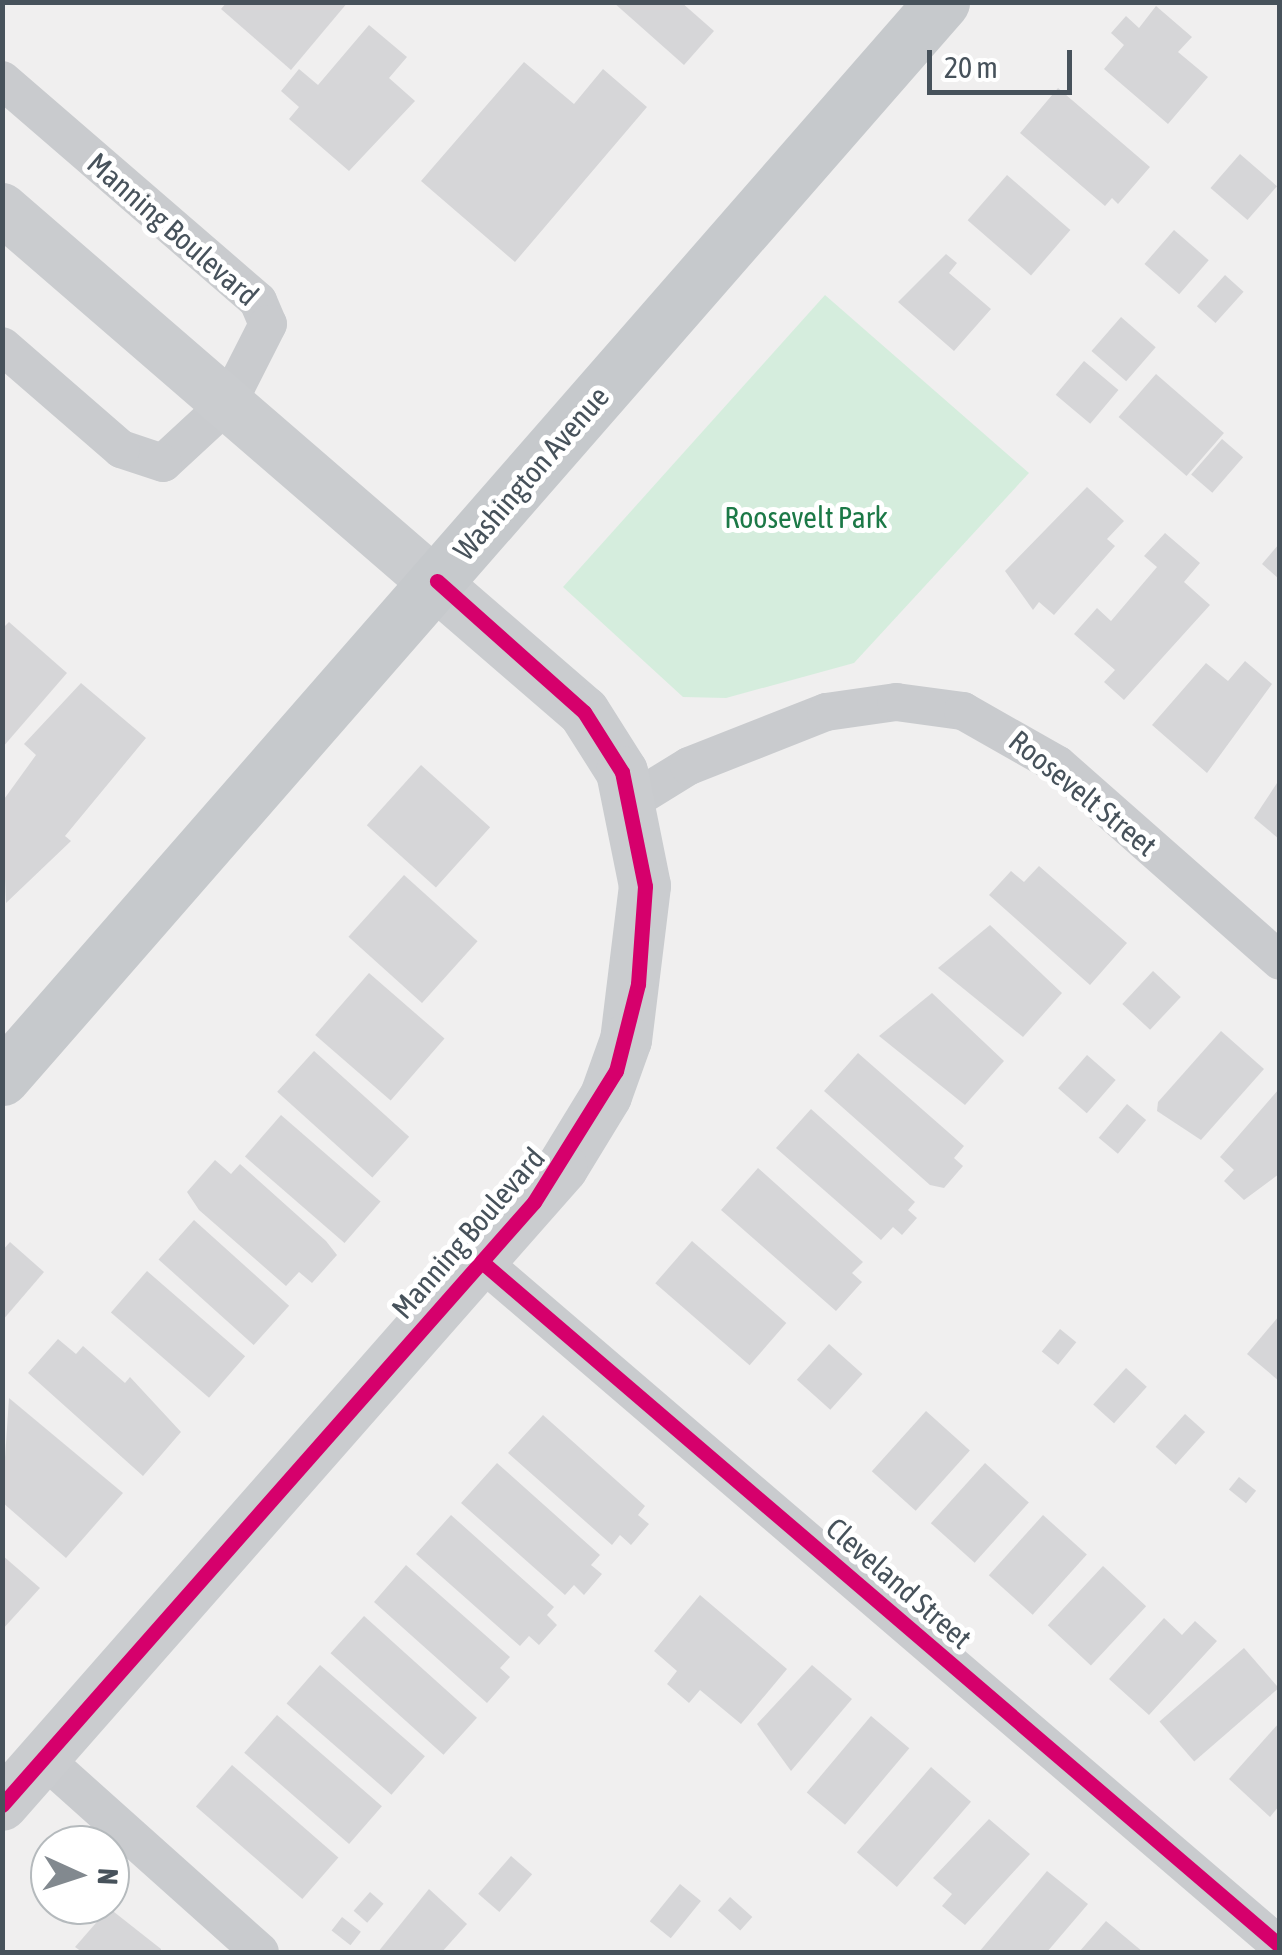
<!DOCTYPE html>
<style>
body{margin:0}
#map{position:relative;width:1282px;height:1955px;overflow:hidden;background:#f0efef;font-family:"Asap Condensed",sans-serif}
div>[style]{position:absolute}
.green>*{inset:0;background:#d5eddd}
.building>*{inset:0;background:#d6d6d8;transform-origin:0 0}
.street>*{height:38px;margin:-19px;padding:0 19px;transform-origin:19px;border-radius:19px;background:#c9cbce}
.secondary>*{height:52px;margin:-26px;padding:0 26px;transform-origin:26px;border-radius:26px;background:#cacccf}
.primary>*{height:55px;margin:-27.5px;padding:0 27.5px;transform-origin:27.5px;border-radius:27.5px;background:#c6c9cc}
.cycleway>*{height:15px;margin:-7.5px;padding:0 7.5px;transform-origin:7.5px;border-radius:7.5px;background:#d6006c}
span{translate:-50% -50%;white-space:nowrap;text-align:center;line-height:1.15;-webkit-text-stroke:10px #fff;paint-order:stroke}
.street-label{font-size:30px;color:#47525b}
.park-label{font-size:30px;color:#1c7947}
.frame{position:absolute;inset:0;border:5px solid #47525b;pointer-events:none}
.north{position:absolute;left:30px;top:1825px;width:100px;height:100px;box-sizing:border-box;background:#fff;border:2px solid #b5babd;border-radius:50%;rotate:93deg;font-size:28px;font-weight:700;line-height:40px;text-align:center;color:#47525b}
.north::after{content:'';display:block;margin:auto;width:35px;height:45px;background:#82898f;clip-path:polygon(50% 0,100% 100%,50% 72%,0 100%)}
.scale{position:absolute;left:927px;top:50px;width:145px;height:45px;box-sizing:border-box;border:5px solid #47525b;border-top:0;padding-left:12px;font-size:30px;line-height:35px;white-space:nowrap;color:#47525b;-webkit-text-stroke:8px #fff;paint-order:stroke}
</style>
<div id="map">
<div class="green">
<div style="clip-path:polygon(825px 295px,1029px 473px,854px 663px,726px 698px,683px 697px,563px 587px)"></div>
</div>
<div class="building">
<div style="clip-path:polygon(227px 2px,348px 2px,291px 70px,221px 9px)"></div>
<div style="clip-path:polygon(613px 2px,681px 2px,714px 31px,684px 65px)"></div>
<div style="clip-path:polygon(1156px 6px,1192px 37px,1178px 52px,1208px 77px,1168px 124px,1104px 69px,1124px 45px,1111px 33px,1126px 16px,1139px 28px)"></div>
<div style="clip-path:polygon(369px 25px,407px 57px,389px 78px,415px 101px,349px 171px,289px 119px,299px 107px,281px 91px,299px 69px,318px 85px)"></div>
<div style="clip-path:polygon(524px 62px,574px 104px,603px 69px,647px 107px,515px 262px,421px 181px)"></div>
<div style="clip-path:polygon(1058px 88px,1150px 167px,1118px 204px,1112px 198px,1105px 206px,1020px 133px)"></div>
<div style="left:1240px;top:154px;width:49px;height:45px;rotate:41deg"></div>
<div style="left:1007px;top:175px;width:84px;height:60px;rotate:41deg"></div>
<div style="left:1174px;top:230px;width:46px;height:45px;rotate:41deg"></div>
<div style="clip-path:polygon(946px 254px,957px 263px,949px 273px,991px 309px,954px 351px,898px 302px)"></div>
<div style="left:1225px;top:275px;width:25px;height:42px;rotate:42deg"></div>
<div style="left:1121px;top:317px;width:46px;height:45px;rotate:41deg"></div>
<div style="left:1084px;top:361px;width:45px;height:44px;rotate:40deg"></div>
<div style="left:1156px;top:374px;width:90px;height:57px;rotate:41deg"></div>
<div style="left:1222px;top:439px;width:28px;height:47px;rotate:41deg"></div>
<div style="clip-path:polygon(1087px 487px,1124px 521px,1107px 539px,1115px 546px,1054px 615px,1039px 602px,1033px 610px,1005px 571px)"></div>
<div style="clip-path:polygon(1165px 533px,1200px 563px,1184px 582px,1210px 605px,1124px 700px,1104px 682px,1115px 670px,1074px 634px,1097px 608px,1111px 621px,1157px 567px,1144px 556px)"></div>
<div style="clip-path:polygon(1279px 544px,1279px 579px,1262px 564px)"></div>
<div style="clip-path:polygon(9px 622px,67px 673px,2px 748px,2px 629px)"></div>
<div style="clip-path:polygon(1245px 661px,1272px 684px,1207px 773px,1152px 725px,1206px 663px,1228px 681px)"></div>
<div style="clip-path:polygon(81px 683px,146px 738px,65px 836px,71px 841px,6px 903px,2px 802px,36px 755px,24px 744px)"></div>
<div style="left:421px;top:765px;width:93px;height:81px;rotate:42deg"></div>
<div style="clip-path:polygon(1279px 780px,1279px 839px,1254px 818px)"></div>
<div style="clip-path:polygon(1039px 866px,1127px 943px,1090px 985px,989px 895px,1011px 871px,1024px 882px)"></div>
<div style="left:404px;top:875px;width:99px;height:83px;rotate:42deg"></div>
<div style="clip-path:polygon(990px 925px,1062px 993px,1023px 1037px,938px 968px)"></div>
<div style="left:1153px;top:971px;width:38px;height:45px;rotate:43deg"></div>
<div style="left:369px;top:973px;width:100px;height:82px;rotate:41deg"></div>
<div style="clip-path:polygon(932px 993px,1004px 1061px,965px 1105px,879px 1036px)"></div>
<div style="clip-path:polygon(1221px 1031px,1264px 1069px,1201px 1140px,1157px 1111px,1158px 1102px)"></div>
<div style="left:314px;top:1051px;width:128px;height:55px;rotate:42deg"></div>
<div style="clip-path:polygon(858px 1053px,964px 1146px,954px 1158px,963px 1166px,944px 1188px,930px 1185px,824px 1091px)"></div>
<div style="left:1087px;top:1055px;width:38px;height:44px;rotate:41deg"></div>
<div style="clip-path:polygon(1279px 1089px,1279px 1174px,1244px 1200px,1224px 1181px,1234px 1170px,1220px 1157px)"></div>
<div style="left:1127px;top:1104px;width:25px;height:44px;rotate:40deg"></div>
<div style="clip-path:polygon(811px 1109px,915px 1202px,908px 1210px,917px 1218px,902px 1235px,893px 1227px,881px 1240px,776px 1148px)"></div>
<div style="left:281px;top:1115px;width:132px;height:55px;rotate:41deg"></div>
<div style="clip-path:polygon(215px 1160px,231px 1174px,240px 1164px,326px 1241px,337px 1255px,312px 1283px,299px 1272px,286px 1286px,199px 1210px,187px 1192px)"></div>
<div style="clip-path:polygon(758px 1168px,863px 1262px,852px 1273px,862px 1282px,836px 1311px,721px 1210px)"></div>
<div style="left:194px;top:1220px;width:128px;height:53px;rotate:42deg"></div>
<div style="left:692px;top:1241px;width:125px;height:56px;rotate:41deg"></div>
<div style="clip-path:polygon(10px 1242px,44px 1272px,2px 1321px,2px 1251px)"></div>
<div style="left:147px;top:1271px;width:130px;height:55px;rotate:41deg"></div>
<div style="clip-path:polygon(1279px 1316px,1279px 1381px,1247px 1354px)"></div>
<div style="left:1060px;top:1329px;width:21px;height:29px;rotate:39deg"></div>
<div style="clip-path:polygon(58px 1339px,76px 1354px,83px 1346px,125px 1383px,130px 1377px,181px 1432px,143px 1476px,28px 1373px)"></div>
<div style="left:829px;top:1344px;width:45px;height:48px;rotate:42deg"></div>
<div style="left:1126px;top:1368px;width:28px;height:49px;rotate:42deg"></div>
<div style="clip-path:polygon(9px 1398px,123px 1493px,66px 1558px,2px 1502px)"></div>
<div style="left:926px;top:1411px;width:59px;height:81px;rotate:42deg"></div>
<div style="left:1185px;top:1414px;width:27px;height:44px;rotate:42deg"></div>
<div style="clip-path:polygon(543px 1415px,645px 1506px,638px 1515px,649px 1524px,631px 1545px,620px 1535px,612px 1545px,508px 1453px)"></div>
<div style="clip-path:polygon(497px 1463px,600px 1555px,591px 1565px,602px 1574px,584px 1595px,574px 1585px,565px 1595px,461px 1503px)"></div>
<div style="left:985px;top:1463px;width:59px;height:81px;rotate:42deg"></div>
<div style="left:1239px;top:1477px;width:22px;height:16px;rotate:39deg"></div>
<div style="clip-path:polygon(451px 1515px,554px 1607px,547px 1615px,557px 1625px,539px 1645px,529px 1636px,520px 1646px,416px 1554px)"></div>
<div style="left:1043px;top:1515px;width:59px;height:81px;rotate:42deg"></div>
<div style="clip-path:polygon(2px 1555px,40px 1588px,2px 1630px)"></div>
<div style="clip-path:polygon(406px 1565px,510px 1657px,500px 1668px,510px 1677px,487px 1703px,374px 1602px)"></div>
<div style="left:1103px;top:1566px;width:59px;height:81px;rotate:43deg"></div>
<div style="clip-path:polygon(700px 1595px,787px 1669px,741px 1724px,700px 1690px,689px 1703px,667px 1684px,677px 1671px,654px 1651px)"></div>
<div style="left:364px;top:1616px;width:152px;height:50px;rotate:42deg"></div>
<div style="clip-path:polygon(1164px 1618px,1182px 1635px,1195px 1621px,1217px 1641px,1149px 1715px,1109px 1679px)"></div>
<div style="left:1244px;top:1648px;width:53px;height:112px;rotate:49deg"></div>
<div style="left:320px;top:1665px;width:139px;height:51px;rotate:41deg"></div>
<div style="clip-path:polygon(812px 1665px,852px 1699px,791px 1771px,757px 1724px)"></div>
<div style="left:277px;top:1715px;width:139px;height:50px;rotate:41deg"></div>
<div style="left:871px;top:1716px;width:50px;height:100px;rotate:40deg"></div>
<div style="clip-path:polygon(1279px 1723px,1279px 1806px,1270px 1817px,1229px 1779px)"></div>
<div style="left:232px;top:1765px;width:141px;height:55px;rotate:41deg"></div>
<div style="left:931px;top:1767px;width:53px;height:113px;rotate:41deg"></div>
<div style="clip-path:polygon(989px 1819px,1030px 1854px,965px 1925px,942px 1906px,952px 1894px,933px 1878px)"></div>
<div style="left:511px;top:1856px;width:28px;height:50px;rotate:41deg"></div>
<div style="clip-path:polygon(1047px 1871px,1088px 1904px,1047px 1952px,979px 1952px)"></div>
<div style="left:680px;top:1884px;width:27px;height:48px;rotate:39deg"></div>
<div style="clip-path:polygon(429px 1889px,467px 1924px,442px 1952px,378px 1952px)"></div>
<div style="left:370px;top:1892px;width:18px;height:25px;rotate:41deg"></div>
<div style="left:730px;top:1897px;width:30px;height:18px;rotate:42deg"></div>
<div style="clip-path:polygon(109px 1908px,161px 1949px,161px 1952px,82px 1952px,75px 1947px)"></div>
<div style="left:342px;top:1917px;width:24px;height:17px;rotate:38deg"></div>
<div style="clip-path:polygon(1106px 1921px,1143px 1952px,1079px 1952px)"></div>
</div>
<div class="street">
<div style="left:2px;top:80px;width:338px;rotate:40.8deg"></div>
<div style="left:258px;top:301px;width:25px;rotate:67deg"></div>
<div style="left:268px;top:324px;width:89px;rotate:116.9deg"></div>
<div style="left:228px;top:403px;width:88px;rotate:137.3deg"></div>
<div style="left:163px;top:463px;width:44px;rotate:-161.6deg"></div>
<div style="left:121px;top:449px;width:157px;rotate:-139.1deg"></div>
<div style="left:632px;top:801px;width:67px;rotate:-31.6deg"></div>
<div style="left:689px;top:766px;width:147px;rotate:-21.5deg"></div>
<div style="left:826px;top:712px;width:71px;rotate:-8.1deg"></div>
<div style="left:896px;top:702px;width:68px;rotate:7.7deg"></div>
<div style="left:963px;top:711px;width:109px;rotate:29.6deg"></div>
<div style="left:1058px;top:765px;width:296px;rotate:41.4deg"></div>
<div style="left:482px;top:1262px;width:1051px;rotate:40.6deg"></div>
<div style="left:43px;top:1758px;width:291px;rotate:41.8deg"></div>
</div>
<div class="secondary">
<div style="left:2px;top:209px;width:769px;rotate:40.84deg"></div>
<div style="left:584px;top:712px;width:71px;rotate:57.7deg"></div>
<div style="left:622px;top:772px;width:116px;rotate:78.6deg"></div>
<div style="left:645px;top:886px;width:155px;rotate:97deg"></div>
<div style="left:626px;top:1040px;width:59px;rotate:109.7deg"></div>
<div style="left:606px;top:1096px;width:84px;rotate:121.4deg"></div>
<div style="left:562px;top:1168px;width:848px;rotate:131.32deg"></div>
</div>
<div class="primary">
<div style="left:2px;top:1078px;width:1429px;rotate:-48.86deg"></div>
</div>
<div class="cycleway">
<div style="left:482px;top:1262px;width:1051px;rotate:40.6deg"></div>
<div style="left:2px;top:1805px;width:804px;rotate:-48.58deg"></div>
<div style="left:534px;top:1202px;width:155px;rotate:-58deg"></div>
<div style="left:616px;top:1071px;width:90px;rotate:-75.8deg"></div>
<div style="left:638px;top:984px;width:98px;rotate:-85.9deg"></div>
<div style="left:645px;top:886px;width:116px;rotate:-101.4deg"></div>
<div style="left:622px;top:772px;width:71px;rotate:-122.3deg"></div>
<div style="left:584px;top:712px;width:197px;rotate:-138.3deg"></div>
</div>
<div class="street-label">
<span style="left:173px;top:229px;rotate:41deg">Manning Boulevard</span>
<span style="left:531px;top:473px;rotate:-49deg">Washington Avenue</span>
<span style="left:1083px;top:793px;rotate:39deg">Roosevelt Street</span>
<span style="left:468px;top:1233px;rotate:-49deg">Manning Boulevard</span>
<span style="left:899px;top:1583px;rotate:41deg">Cleveland Street</span>
</div>
<div class="park-label">
<span style="left:806px;top:517px">Roosevelt Park</span>
</div>
<div class="frame"></div>
<div class="north">N</div>
<div class="scale">20 m</div>
</div>
